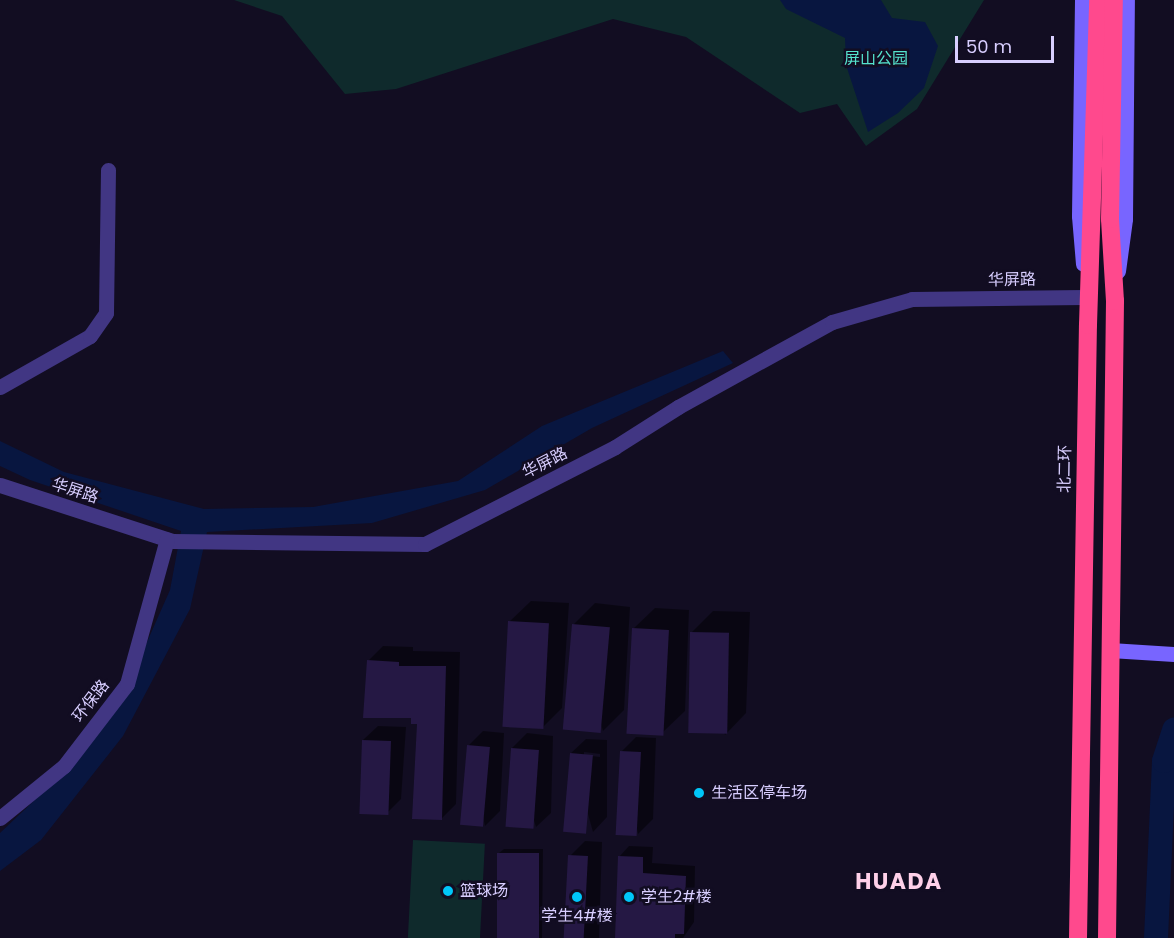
<!DOCTYPE html>
<meta charset="utf-8">
<style>
body{margin:0}
#map{position:relative;width:1174px;height:938px;overflow:hidden;background:#120d22;font-family:Poppins,"Noto Sans SC",sans-serif}
div>[style]{position:absolute}
.green>*{inset:0;background:#0f2a2c;transform-origin:0 0}
.water>*{inset:0;background:#081640}
.shadow>*{inset:0;background:#0007}
.river>*{height:24px;margin:-12px;padding:0 12px;transform-origin:12px;border-radius:12px;background:#081640}
.building>*{inset:0;background:#251844;transform-origin:0 0}
.street>*{height:15px;margin:-7.5px;padding:0 7.5px;transform-origin:7.5px;border-radius:7.5px;background:#413683}
.secondary>*{height:15px;margin:-7.5px;padding:0 7.5px;transform-origin:7.5px;border-radius:7.5px;background:#7865ff}
.highway>*{height:18px;margin:-9px;padding:0 9px;transform-origin:9px;border-radius:9px;background:#ff498d}
.dots>*{width:16px;height:16px;translate:-50% -50%;box-sizing:border-box;border:3px solid #120d22;border-radius:50%}
span{translate:-50% -50%;white-space:nowrap;text-align:center;line-height:1.15;-webkit-text-stroke:5px #120d22;paint-order:stroke}
.park-label{font-size:16px;color:#55e3ce}
.street-label{font-size:16px;color:#d8ceff}
.poi-label{font-size:16px;color:#d8ceff}
.left{translate:0 -50%;text-align:left}
.district-label{font-size:22px;color:#ffd0e9;font-weight:700;letter-spacing:1.5px}
.scale{position:absolute;left:955px;top:36px;width:99px;height:27px;box-sizing:border-box;border:3px solid #d8ceff;border-top:0;padding-left:8px;font-size:18px;line-height:21px;white-space:nowrap;color:#d8ceff;-webkit-text-stroke:4px #120d22;paint-order:stroke}
</style>
<div id="map">
<div class="green">
<div style="clip-path:polygon(234px 0,984px 0,917px 109px,866px 146px,837px 104px,800px 113px,686px 37px,613px 19px,396px 89px,345px 94px,282px 16px)"></div>
<div style="left:413px;top:840px;width:72px;height:98px;rotate:3deg"></div>
</div>
<div class="water">
<div style="clip-path:polygon(780px 0,881px 0,892px 18px,925px 22px,938px 46px,924px 88px,898px 113px,868px 132px,846px 65px,845px 38px,786px 9px)"></div>
<div style="clip-path:polygon(723px 351px,733px 363px,592px 428px,485px 490px,372px 523px,207px 532px,190px 609px,123px 736px,41px 840px,0 871px,0 833px,78px 759px,120px 703px,170px 590px,181px 531px,30px 480px,0 466px,0 441px,64px 472px,204px 509px,313px 507px,458px 481px,542px 426px)"></div>
</div>
<div class="shadow">
<div style="clip-path:polygon(531px 601px,569px 603px,562px 708px,541px 729px,509px 622px)"></div>
<div style="clip-path:polygon(595px 603px,630px 607px,624px 710px,603px 731px,573px 625px)"></div>
<div style="clip-path:polygon(655px 608px,689px 610px,685px 711px,663px 732px,633px 629px)"></div>
<div style="clip-path:polygon(713px 611px,750px 612px,746px 713px,725px 735px,692px 632px)"></div>
<div style="clip-path:polygon(383px 646px,413px 647px,413px 651px,460px 652px,456px 804px,441px 819px,419px 722px,368px 661px)"></div>
<div style="clip-path:polygon(378px 726px,406px 727px,401px 799px,386px 814px,363px 740px)"></div>
<div style="clip-path:polygon(483px 731px,504px 733px,500px 811px,485px 826px,468px 746px)"></div>
<div style="clip-path:polygon(527px 733px,553px 736px,551px 813px,536px 827px,512px 748px)"></div>
<div style="clip-path:polygon(636px 737px,656px 738px,653px 819px,638px 834px,621px 752px)"></div>
<div style="clip-path:polygon(evenodd,586px 739px,607px 740px,607px 817px,593px 832px,571px 753px,586px 739px,584px 752px,600px 754px,600px 757px,584px 755px,584px 752px)"></div>
<div style="clip-path:polygon(585px 841px,602px 842px,599px 938px,568px 938px,570px 856px)"></div>
<div style="clip-path:polygon(629px 846px,653px 847px,652px 863px,695px 866px,694px 922px,683px 938px,617px 938px,619px 857px)"></div>
<div style="clip-path:polygon(504px 849px,543px 849px,542px 938px,498px 938px,499px 853px)"></div>
</div>
<div class="river">
<div style="left:1156px;top:938px;width:177px;rotate:-87.4deg"></div>
<div style="left:1164px;top:761px;width:33px;rotate:-72deg"></div>
</div>
<div class="building">
<div style="left:508px;top:621px;width:41px;height:106px;rotate:3deg"></div>
<div style="left:572px;top:624px;width:38px;height:106px;rotate:5deg"></div>
<div style="left:632px;top:628px;width:37px;height:106px;rotate:3deg"></div>
<div style="left:690px;top:632px;width:39px;height:101px;rotate:1deg"></div>
<div style="clip-path:polygon(367px 660px,399px 662px,399px 666px,446px 666px,442px 820px,412px 819px,417px 724px,411px 724px,411px 718px,363px 718px)"></div>
<div style="left:362px;top:740px;width:29px;height:74px;rotate:2deg"></div>
<div style="left:467px;top:745px;width:23px;height:80px;rotate:5deg"></div>
<div style="left:511px;top:748px;width:28px;height:79px;rotate:4deg"></div>
<div style="left:620px;top:751px;width:21px;height:84px;rotate:3deg"></div>
<div style="left:570px;top:753px;width:23px;height:79px;rotate:5deg"></div>
<div style="left:497px;top:853px;width:42px;height:85px"></div>
<div style="left:568px;top:855px;width:20px;height:83px;rotate:3deg"></div>
<div style="clip-path:polygon(618px 856px,643px 857px,643px 873px,686px 876px,684px 934px,675px 934px,675px 938px,615px 938px)"></div>
</div>
<div class="street">
<div style="left:0;top:387px;width:103px;rotate:-29.5deg"></div>
<div style="left:90px;top:336px;width:28px;rotate:-55deg"></div>
<div style="left:106px;top:313px;width:143px;rotate:-89.2deg"></div>
<div style="left:0;top:485px;width:181px;rotate:18deg"></div>
<div style="left:172px;top:541px;width:253px;rotate:0.7deg"></div>
<div style="left:425px;top:544px;width:213px;rotate:-27deg"></div>
<div style="left:615px;top:447px;width:75px;rotate:-32.4deg"></div>
<div style="left:678px;top:407px;width:176px;rotate:-28.9deg"></div>
<div style="left:832px;top:322px;width:83px;rotate:-16deg"></div>
<div style="left:912px;top:299px;width:173px;rotate:-0.7deg"></div>
<div style="left:0;top:818px;width:82px;rotate:-39.1deg"></div>
<div style="left:64px;top:766px;width:103px;rotate:-52.5deg"></div>
<div style="left:127px;top:684px;width:150px;rotate:-74.6deg"></div>
</div>
<div class="secondary">
<div style="left:1082px;top:0;width:216px;rotate:90.8deg"></div>
<div style="left:1079px;top:216px;width:48px;rotate:85.2deg"></div>
<div style="left:1118px;top:271px;width:52px;rotate:-82.3deg"></div>
<div style="left:1125px;top:219px;width:219px;rotate:-89.5deg"></div>
<div style="left:1110px;top:650px;width:64px;rotate:3.6deg"></div>
</div>
<div class="highway">
<div style="left:1078px;top:938px;width:613px;rotate:-89.07deg"></div>
<div style="left:1088px;top:325px;width:325px;rotate:-88.2deg"></div>
<div style="left:1107px;top:938px;width:637px;rotate:-89.28deg"></div>
<div style="left:1115px;top:301px;width:82px;rotate:-93.5deg"></div>
<div style="left:1110px;top:219px;width:219px;rotate:-89deg"></div>
</div>
<div class="dots">
<div style="left:699px;top:793px;background:#00c6f9"></div>
<div style="left:448px;top:891px;background:#00c6f9"></div>
<div style="left:577px;top:897px;background:#00c6f9"></div>
<div style="left:629px;top:897px;background:#00c6f9"></div>
</div>
<div class="park-label">
<span style="left:876px;top:59px">屏山公园</span>
</div>
<div class="street-label">
<span style="left:1012px;top:280px;rotate:-1deg">华屏路</span>
<span style="left:545px;top:463px;rotate:-27deg">华屏路</span>
<span style="left:1065px;top:469px;rotate:-89deg">北二环</span>
<span style="left:75px;top:491px;rotate:18deg">华屏路</span>
<span style="left:91px;top:701px;rotate:-52deg">环保路</span>
</div>
<div class="poi-label">
<span class="left" style="left:711px;top:793px">生活区停车场</span>
<span class="left" style="left:460px;top:891px">篮球场</span>
<span class="left" style="left:641px;top:897px">学生2#楼</span>
<span style="left:577px;top:916px">学生4#楼</span>
</div>
<div class="district-label">
<span style="left:899px;top:882px">HUADA</span>
</div>
<div class="scale">50 m</div>
</div>
